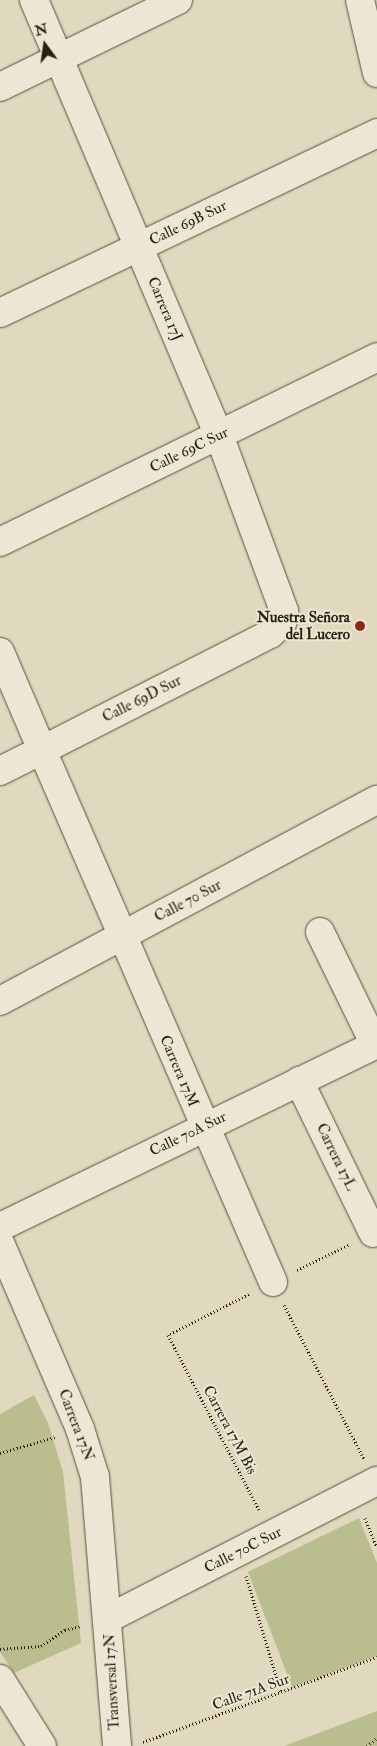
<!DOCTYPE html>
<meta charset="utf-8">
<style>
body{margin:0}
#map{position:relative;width:377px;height:1746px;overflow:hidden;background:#e1d9bf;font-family:"IM FELL Double Pica",serif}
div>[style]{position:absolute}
.green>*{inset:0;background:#babd8d}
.path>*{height:3px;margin-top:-1.5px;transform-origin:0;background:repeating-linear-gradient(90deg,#2f1e0e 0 1px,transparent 0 3.5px)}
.roads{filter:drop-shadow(0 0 1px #5c4d3a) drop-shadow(0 0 1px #5c4d3a)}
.minor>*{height:28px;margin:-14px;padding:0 14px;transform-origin:14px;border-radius:14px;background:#ece6d5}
.tertiary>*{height:28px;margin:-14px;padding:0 14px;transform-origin:14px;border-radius:14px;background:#ece6d5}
.dots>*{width:14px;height:14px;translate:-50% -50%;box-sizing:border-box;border:2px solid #ece6d5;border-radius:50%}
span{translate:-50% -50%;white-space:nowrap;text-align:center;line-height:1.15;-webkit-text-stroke:4px #ece6d5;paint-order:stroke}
.street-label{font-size:15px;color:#2f1e0e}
.poi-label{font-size:15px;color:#2f1e0e;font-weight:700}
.right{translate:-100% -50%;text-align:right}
.north{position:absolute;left:20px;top:20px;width:50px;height:50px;-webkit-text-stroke:4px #ece6d5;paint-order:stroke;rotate:346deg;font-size:14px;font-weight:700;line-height:20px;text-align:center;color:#2f1e0e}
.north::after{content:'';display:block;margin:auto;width:18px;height:22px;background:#2f1e0e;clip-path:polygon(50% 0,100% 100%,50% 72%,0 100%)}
</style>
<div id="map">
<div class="green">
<div style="clip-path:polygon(34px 1395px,48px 1423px,63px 1472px,81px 1643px,14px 1673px,0 1652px,0 1414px)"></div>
<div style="clip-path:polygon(359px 1518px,377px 1563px,377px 1656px,292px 1687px,248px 1572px)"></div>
<div style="clip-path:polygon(377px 1711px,377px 1746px,284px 1746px)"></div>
</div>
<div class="path">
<div style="left:297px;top:1270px;width:59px;rotate:-26.1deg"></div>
<div style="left:249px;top:1294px;width:91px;rotate:153.2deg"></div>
<div style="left:168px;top:1335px;width:197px;rotate:62.5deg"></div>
<div style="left:284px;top:1305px;width:174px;rotate:62.5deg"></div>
<div style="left:0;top:1453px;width:57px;rotate:-16.2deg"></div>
<div style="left:365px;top:1518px;width:31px;rotate:68deg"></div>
<div style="left:246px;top:1576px;width:122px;rotate:73.3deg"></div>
<div style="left:0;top:1649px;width:41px;rotate:-4.2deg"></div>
<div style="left:41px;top:1646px;width:29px;rotate:-34deg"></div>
<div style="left:65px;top:1630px;width:16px;rotate:-14deg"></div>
<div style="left:143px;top:1742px;width:249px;rotate:-20deg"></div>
<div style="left:367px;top:1746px;width:13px;rotate:-39deg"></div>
</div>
<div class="roads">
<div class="minor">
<div style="left:34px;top:0;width:473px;rotate:67deg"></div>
<div style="left:219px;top:435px;width:188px;rotate:69.7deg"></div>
<div style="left:284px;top:611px;width:12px;rotate:99deg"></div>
<div style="left:282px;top:623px;width:16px;rotate:137deg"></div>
<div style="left:270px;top:634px;width:256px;rotate:153deg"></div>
<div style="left:42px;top:750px;width:580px;rotate:66.53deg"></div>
<div style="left:360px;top:0;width:75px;rotate:76.9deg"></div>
<div style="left:0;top:87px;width:198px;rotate:-26deg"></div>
<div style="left:0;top:313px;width:418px;rotate:-25.5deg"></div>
<div style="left:0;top:542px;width:420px;rotate:-26.1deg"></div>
<div style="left:320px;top:932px;width:126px;rotate:64deg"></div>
<div style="left:0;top:1001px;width:427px;rotate:-28.1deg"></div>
<div style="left:299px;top:1081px;width:169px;rotate:64deg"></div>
<div style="left:0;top:1227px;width:419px;rotate:-25.9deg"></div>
<div style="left:0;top:1679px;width:79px;rotate:57.9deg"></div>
</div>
<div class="tertiary">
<div style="left:0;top:652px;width:107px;rotate:66.8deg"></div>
<div style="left:42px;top:750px;width:47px;rotate:153.4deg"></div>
<div style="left:0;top:1243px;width:202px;rotate:66.7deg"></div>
<div style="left:80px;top:1429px;width:50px;rotate:72.6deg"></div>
<div style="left:95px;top:1477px;width:270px;rotate:85.3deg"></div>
<div style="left:109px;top:1618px;width:301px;rotate:-27.1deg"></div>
</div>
</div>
<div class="dots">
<div style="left:360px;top:626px;background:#8f2418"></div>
</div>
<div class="street-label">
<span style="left:188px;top:223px;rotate:-26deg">Calle 69B Sur</span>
<span style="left:165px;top:309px;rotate:67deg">Carrera 17J</span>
<span style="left:189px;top:450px;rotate:-26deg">Calle 69C Sur</span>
<span style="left:142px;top:699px;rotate:-27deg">Calle 69D Sur</span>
<span style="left:188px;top:901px;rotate:-28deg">Calle 70 Sur</span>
<span style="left:179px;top:1071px;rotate:67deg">Carrera 17M</span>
<span style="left:188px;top:1134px;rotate:-26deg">Calle 70A Sur</span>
<span style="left:336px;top:1157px;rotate:64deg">Carrera 17L</span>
<span style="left:76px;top:1425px;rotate:69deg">Carrera 17N</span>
<span style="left:230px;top:1430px;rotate:62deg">Carrera 17M Bis</span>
<span style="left:243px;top:1550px;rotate:-27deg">Calle 70C Sur</span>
<span style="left:112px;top:1682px;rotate:-93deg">Transversal 17N</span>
<span style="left:251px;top:1692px;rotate:-20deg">Calle 71A Sur</span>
</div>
<div class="poi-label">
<span class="right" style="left:350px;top:626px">Nuestra Señora<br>del Lucero</span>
</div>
<div class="north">N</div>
</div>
